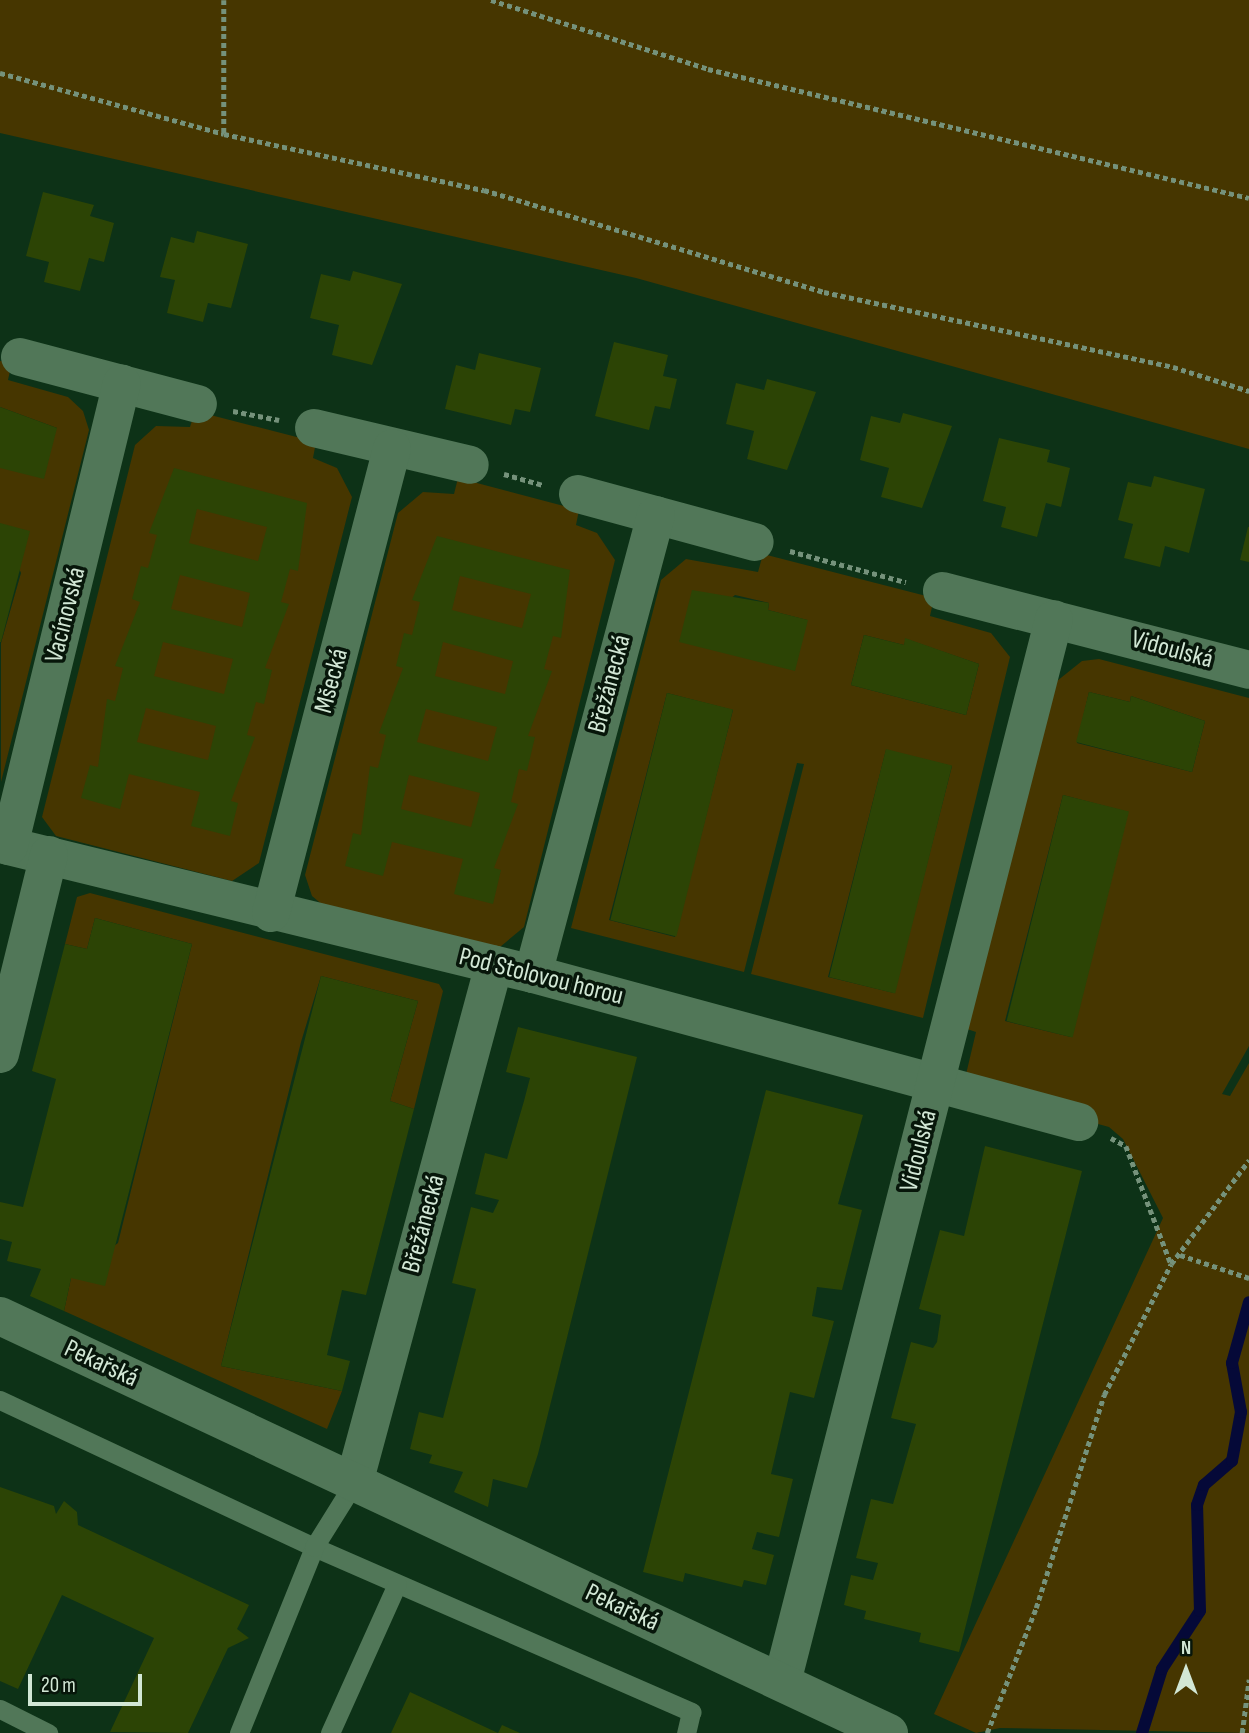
<!DOCTYPE html>
<meta charset="utf-8">
<style>
body{margin:0}
#map{position:relative;width:1249px;height:1733px;overflow:hidden;background:#0d3217;font-family:"Sofia Sans Condensed",sans-serif}
div>[style]{position:absolute}
.green>*{inset:0;background:#463600}
.stream>*{height:12px;margin:-6px;padding:0 6px;transform-origin:6px;border-radius:6px;background:#050938}
.building>*{inset:0;background:#2c4405;transform-origin:0 0}
.path>*{height:4.5px;margin-top:-2.25px;transform-origin:0;background:repeating-linear-gradient(90deg,#75927b 0 5px,transparent 0 8.5px)}
.lane>*{height:19px;margin:-9.5px;padding:0 9.5px;transform-origin:9.5px;border-radius:9.5px;background:#517758}
.street>*{height:38px;margin:-19px;padding:0 19px;transform-origin:19px;border-radius:19px;background:#517758}
.secondary>*{height:38px;margin:-19px;padding:0 19px;transform-origin:19px;border-radius:19px;background:#517758}
span{translate:-50% -50%;white-space:nowrap;text-align:center;line-height:1.15;-webkit-text-stroke:7px #07160a;paint-order:stroke}
.street-label{font-size:26px;color:#d2e7d5}
.north{position:absolute;left:1151px;top:1635px;width:70px;height:70px;-webkit-text-stroke:5px #07160a;paint-order:stroke;rotate:0deg;font-size:19px;font-weight:700;line-height:28px;text-align:center;color:#d2e7d5}
.north::after{content:'';display:block;margin:auto;width:24px;height:32px;background:#d2e7d5;clip-path:polygon(50% 0,100% 100%,50% 72%,0 100%)}
.scale{position:absolute;left:28px;top:1674px;width:114px;height:32px;box-sizing:border-box;border:4px solid #d2e7d5;border-top:0;padding-left:9px;font-size:21px;line-height:24px;white-space:nowrap;color:#d2e7d5;-webkit-text-stroke:5px #07160a;paint-order:stroke}
</style>
<div id="map">
<div class="green">
<div style="clip-path:polygon(0 0,1249px 0,1249px 449px,636px 278px,0 133px)"></div>
<div style="clip-path:polygon(0 361px,12px 362px,8px 380px,68px 397px,83px 411px,89px 430px,1px 782px,1px 643px,21px 573px,0 523px,0 468px,57px 428px,0 407px)"></div>
<div style="clip-path:polygon(195px 411px,316px 442px,313px 458px,337px 468px,352px 497px,259px 863px,232px 881px,56px 836px,42px 817px,135px 445px,156px 426px,190px 427px)"></div>
<div style="clip-path:polygon(458px 478px,579px 510px,576px 525px,597px 533px,615px 560px,524px 927px,500px 947px,324px 906px,312px 896px,305px 875px,398px 513px,423px 492px,454px 494px)"></div>
<div style="clip-path:polygon(evenodd,763px 554px,934px 598px,930px 616px,991px 633px,1010px 657px,923px 1018px,751px 974px,804px 764px,797px 763px,744px 972px,571px 928px,661px 580px,686px 559px,758px 572px,763px 554px,735px 595px,769px 603px,768px 610px,807px 620px,679px 641px,735px 595px,763px 554px,864px 635px,904px 645px,906px 639px,979px 664px,966px 715px,851px 685px,864px 635px,763px 554px,667px 693px,733px 710px,675px 937px,609px 920px,667px 693px,763px 554px,886px 750px,952px 766px,894px 993px,828px 977px,886px 750px)"></div>
<div style="clip-path:polygon(evenodd,1099px 659px,1249px 698px,1249px 1046px,1222px 1094px,1230px 1096px,1249px 1063px,1249px 1733px,1000px 1728px,976px 1733px,934px 1714px,1163px 1218px,1123px 1139px,1109px 1127px,963px 1087px,976px 1032px,967px 1029px,1057px 681px,1082px 661px,1099px 659px,1089px 692px,1130px 702px,1131px 696px,1205px 721px,1192px 772px,1077px 743px,1089px 692px,1099px 659px,1063px 795px,1128px 812px,1071px 1037px,1005px 1021px,1063px 795px)"></div>
<div style="clip-path:polygon(90px 893px,439px 984px,443px 991px,414px 1109px,390px 1101px,418px 1001px,321px 976px,301px 1042px,221px 1366px,342px 1391px,327px 1429px,64px 1311px,71px 1278px,118px 1243px,192px 944px,95px 918px,87px 949px,65px 944px,77px 897px)"></div>
</div>
<div class="stream">
<div style="left:1142px;top:1733px;width:67px;rotate:-72.6deg"></div>
<div style="left:1162px;top:1669px;width:69px;rotate:-56.8deg"></div>
<div style="left:1200px;top:1611px;width:106px;rotate:-91.6deg"></div>
<div style="left:1197px;top:1505px;width:21px;rotate:-71deg"></div>
<div style="left:1204px;top:1485px;width:37px;rotate:-41deg"></div>
<div style="left:1232px;top:1461px;width:50px;rotate:-79.6deg"></div>
<div style="left:1241px;top:1412px;width:50px;rotate:-100.4deg"></div>
<div style="left:1232px;top:1363px;width:63px;rotate:-74.4deg"></div>
</div>
<div class="building">
<div style="clip-path:polygon(43px 192px,94px 205px,90px 216px,114px 223px,104px 262px,89px 258px,80px 291px,44px 282px,49px 262px,26px 256px)"></div>
<div style="clip-path:polygon(197px 231px,248px 244px,231px 308px,208px 303px,203px 322px,167px 313px,175px 280px,160px 277px,171px 237px,194px 243px)"></div>
<div style="clip-path:polygon(353px 271px,402px 284px,372px 365px,332px 355px,339px 325px,310px 318px,321px 274px,350px 281px)"></div>
<div style="clip-path:polygon(614px 342px,668px 355px,663px 376px,677px 379px,670px 409px,655px 406px,649px 430px,595px 416px)"></div>
<div style="clip-path:polygon(479px 353px,541px 368px,530px 412px,515px 409px,511px 425px,445px 409px,456px 365px,475px 370px)"></div>
<div style="clip-path:polygon(767px 379px,816px 392px,787px 470px,747px 459px,754px 431px,726px 424px,736px 383px,764px 390px)"></div>
<div style="clip-path:polygon(0 407px,57px 428px,44px 479px,0 468px)"></div>
<div style="clip-path:polygon(903px 413px,952px 426px,922px 508px,881px 497px,889px 468px,860px 460px,871px 416px,900px 423px)"></div>
<div style="clip-path:polygon(999px 438px,1050px 450px,1047px 462px,1070px 468px,1061px 507px,1046px 503px,1037px 537px,1001px 527px,1006px 507px,983px 501px)"></div>
<div style="clip-path:polygon(evenodd,174px 468px,307px 503px,298px 571px,290px 569px,281px 602px,289px 604px,265px 668px,272px 670px,264px 704px,256px 702px,247px 735px,255px 737px,231px 801px,238px 803px,230px 836px,191px 826px,200px 792px,129px 774px,120px 809px,81px 798px,90px 765px,98px 767px,107px 699px,115px 701px,123px 668px,115px 666px,140px 602px,132px 599px,141px 566px,148px 568px,157px 535px,149px 533px,174px 468px,197px 509px,267px 527px,258px 561px,189px 543px,197px 509px,174px 468px,180px 575px,250px 593px,242px 627px,171px 609px,180px 575px,174px 468px,163px 642px,233px 659px,224px 694px,154px 676px,163px 642px,174px 468px,146px 708px,216px 726px,208px 760px,137px 742px,146px 708px)"></div>
<div style="clip-path:polygon(1154px 476px,1205px 489px,1189px 553px,1165px 546px,1160px 567px,1124px 558px,1133px 524px,1118px 520px,1128px 482px,1151px 487px)"></div>
<div style="clip-path:polygon(0 523px,30px 531px,1px 642px,0 642px)"></div>
<div style="clip-path:polygon(1248px 527px,1249px 527px,1249px 562px,1240px 560px)"></div>
<div style="clip-path:polygon(evenodd,437px 536px,570px 570px,561px 638px,553px 636px,544px 669px,552px 671px,528px 736px,535px 737px,527px 771px,519px 769px,511px 802px,518px 804px,494px 868px,501px 870px,493px 904px,454px 894px,463px 859px,392px 842px,383px 876px,345px 866px,353px 833px,361px 835px,370px 766px,378px 768px,386px 735px,379px 733px,403px 668px,396px 666px,404px 633px,412px 635px,420px 602px,412px 600px,437px 536px,460px 576px,531px 594px,522px 628px,452px 610px,460px 576px,437px 536px,443px 642px,513px 661px,505px 694px,435px 676px,443px 642px,437px 536px,426px 709px,497px 727px,488px 761px,417px 742px,426px 709px,437px 536px,409px 775px,480px 793px,471px 827px,401px 809px,409px 775px)"></div>
<div style="clip-path:polygon(692px 590px,769px 603px,768px 610px,808px 620px,795px 671px,679px 642px)"></div>
<div style="clip-path:polygon(864px 635px,904px 645px,905px 638px,979px 664px,966px 715px,851px 685px)"></div>
<div style="clip-path:polygon(1089px 692px,1130px 702px,1131px 696px,1205px 721px,1192px 772px,1076px 742px)"></div>
<div style="left:667px;top:693px;width:68px;height:234px;rotate:14deg"></div>
<div style="left:886px;top:749px;width:68px;height:235px;rotate:14deg"></div>
<div style="left:1063px;top:795px;width:68px;height:233px;rotate:14deg"></div>
<div style="clip-path:polygon(95px 918px,192px 944px,105px 1286px,71px 1278px,64px 1311px,30px 1296px,41px 1269px,7px 1261px,12px 1242px,0 1239px,0 1202px,23px 1207px,56px 1079px,32px 1071px,65px 944px,87px 949px)"></div>
<div style="clip-path:polygon(321px 976px,418px 1001px,390px 1101px,414px 1109px,366px 1295px,342px 1290px,327px 1355px,350px 1361px,342px 1391px,221px 1366px)"></div>
<div style="clip-path:polygon(518px 1027px,637px 1057px,538px 1454px,527px 1488px,493px 1479px,488px 1507px,454px 1492px,463px 1472px,429px 1463px,432px 1455px,410px 1449px,419px 1412px,443px 1418px,470px 1313px,476px 1289px,452px 1283px,471px 1207px,493px 1213px,499px 1200px,475px 1194px,485px 1153px,507px 1159px,524px 1101px,530px 1078px,506px 1072px)"></div>
<div style="clip-path:polygon(766px 1090px,863px 1115px,838px 1204px,862px 1210px,842px 1290px,817px 1287px,812px 1316px,834px 1321px,814px 1398px,790px 1392px,771px 1474px,793px 1479px,779px 1537px,757px 1532px,752px 1549px,774px 1555px,766px 1585px,744px 1580px,742px 1587px,685px 1573px,683px 1582px,643px 1572px)"></div>
<div style="clip-path:polygon(985px 1146px,1082px 1171px,959px 1652px,919px 1642px,921px 1633px,864px 1619px,866px 1611px,844px 1605px,851px 1575px,873px 1580px,878px 1563px,856px 1558px,871px 1499px,893px 1504px,916px 1424px,891px 1418px,911px 1342px,933px 1348px,937px 1342px,941px 1315px,919px 1309px,940px 1230px,964px 1236px)"></div>
<div style="clip-path:polygon(0 1487px,54px 1506px,56px 1514px,64px 1501px,77px 1512px,78px 1525px,249px 1605px,237px 1629px,249px 1638px,228px 1648px,188px 1733px,110px 1732px,154px 1638px,62px 1595px,18px 1689px,0 1681px)"></div>
<div style="clip-path:polygon(410px 1692px,498px 1733px,502px 1725px,520px 1733px,391px 1733px)"></div>
</div>
<div class="path">
<div style="left:224px;top:0;width:134px;rotate:90deg"></div>
<div style="left:491px;top:0;width:228px;rotate:17.6deg"></div>
<div style="left:708px;top:69px;width:556px;rotate:13.41deg"></div>
<div style="left:0;top:73px;width:232px;rotate:15.2deg"></div>
<div style="left:224px;top:134px;width:266px;rotate:12.2deg"></div>
<div style="left:484px;top:190px;width:355px;rotate:16.7deg"></div>
<div style="left:824px;top:292px;width:357px;rotate:12.1deg"></div>
<div style="left:1173px;top:367px;width:80px;rotate:17.5deg"></div>
<div style="left:233px;top:411px;width:47px;rotate:11.1deg"></div>
<div style="left:504px;top:474px;width:41px;rotate:15.8deg"></div>
<div style="left:790px;top:551px;width:120px;rotate:15deg"></div>
<div style="left:1111px;top:1138px;width:17px;rotate:28deg"></div>
<div style="left:1126px;top:1146px;width:126px;rotate:69.1deg"></div>
<div style="left:1180px;top:1255px;width:73px;rotate:18.4deg"></div>
<div style="left:987px;top:1733px;width:134px;rotate:-68.6deg"></div>
<div style="left:1036px;top:1608px;width:224px;rotate:-72.3deg"></div>
<div style="left:1104px;top:1395px;width:147px;rotate:-62.9deg"></div>
<div style="left:1171px;top:1264px;width:130px;rotate:-53.1deg"></div>
<div style="left:1242px;top:1733px;width:54px;rotate:-82.6deg"></div>
</div>
<div class="lane">
<div style="left:0;top:1400px;width:347px;rotate:25.1deg"></div>
<div style="left:314px;top:1547px;width:412px;rotate:23.6deg"></div>
<div style="left:691px;top:1712px;width:22px;rotate:103deg"></div>
<div style="left:0;top:1709px;width:54px;rotate:26.6deg"></div>
<div style="left:239px;top:1733px;width:201px;rotate:-68deg"></div>
<div style="left:314px;top:1547px;width:75px;rotate:-58deg"></div>
<div style="left:330px;top:1733px;width:163px;rotate:-65.8deg"></div>
</div>
<div class="street">
<div style="left:20px;top:357px;width:184px;rotate:14.8deg"></div>
<div style="left:314px;top:428px;width:160px;rotate:13.3deg"></div>
<div style="left:578px;top:494px;width:183px;rotate:15.2deg"></div>
<div style="left:942px;top:591px;width:317px;rotate:14.4deg"></div>
<div style="left:0;top:844px;width:549px;rotate:13.71deg"></div>
<div style="left:533px;top:974px;width:566px;rotate:15.17deg"></div>
<div style="left:9px;top:846px;width:476px;rotate:-76.3deg"></div>
<div style="left:271px;top:913px;width:480px;rotate:-75.4deg"></div>
<div style="left:533px;top:974px;width:475px;rotate:-75deg"></div>
<div style="left:0;top:1054px;width:205px;rotate:-76.2deg"></div>
<div style="left:354px;top:1483px;width:537px;rotate:-74.88deg"></div>
<div style="left:782px;top:1682px;width:1097px;rotate:-75.65deg"></div>
</div>
<div class="secondary">
<div style="left:0;top:1316px;width:982px;rotate:25.13deg"></div>
</div>
<div class="street-label">
<span style="left:66px;top:615px;rotate:-76deg">Vacínovská</span>
<span style="left:1172px;top:650px;rotate:15deg">Vidoulská</span>
<span style="left:332px;top:681px;rotate:-75deg">Mšecká</span>
<span style="left:610px;top:684px;rotate:-75deg">Břežánecká</span>
<span style="left:541px;top:977px;rotate:14deg">Pod Stolovou horou</span>
<span style="left:919px;top:1151px;rotate:-76deg">Vidoulská</span>
<span style="left:424px;top:1224px;rotate:-75deg">Břežánecká</span>
<span style="left:101px;top:1364px;rotate:25deg">Pekařská</span>
<span style="left:622px;top:1608px;rotate:25deg">Pekařská</span>
</div>
<div class="north">N</div>
<div class="scale">20 m</div>
</div>
